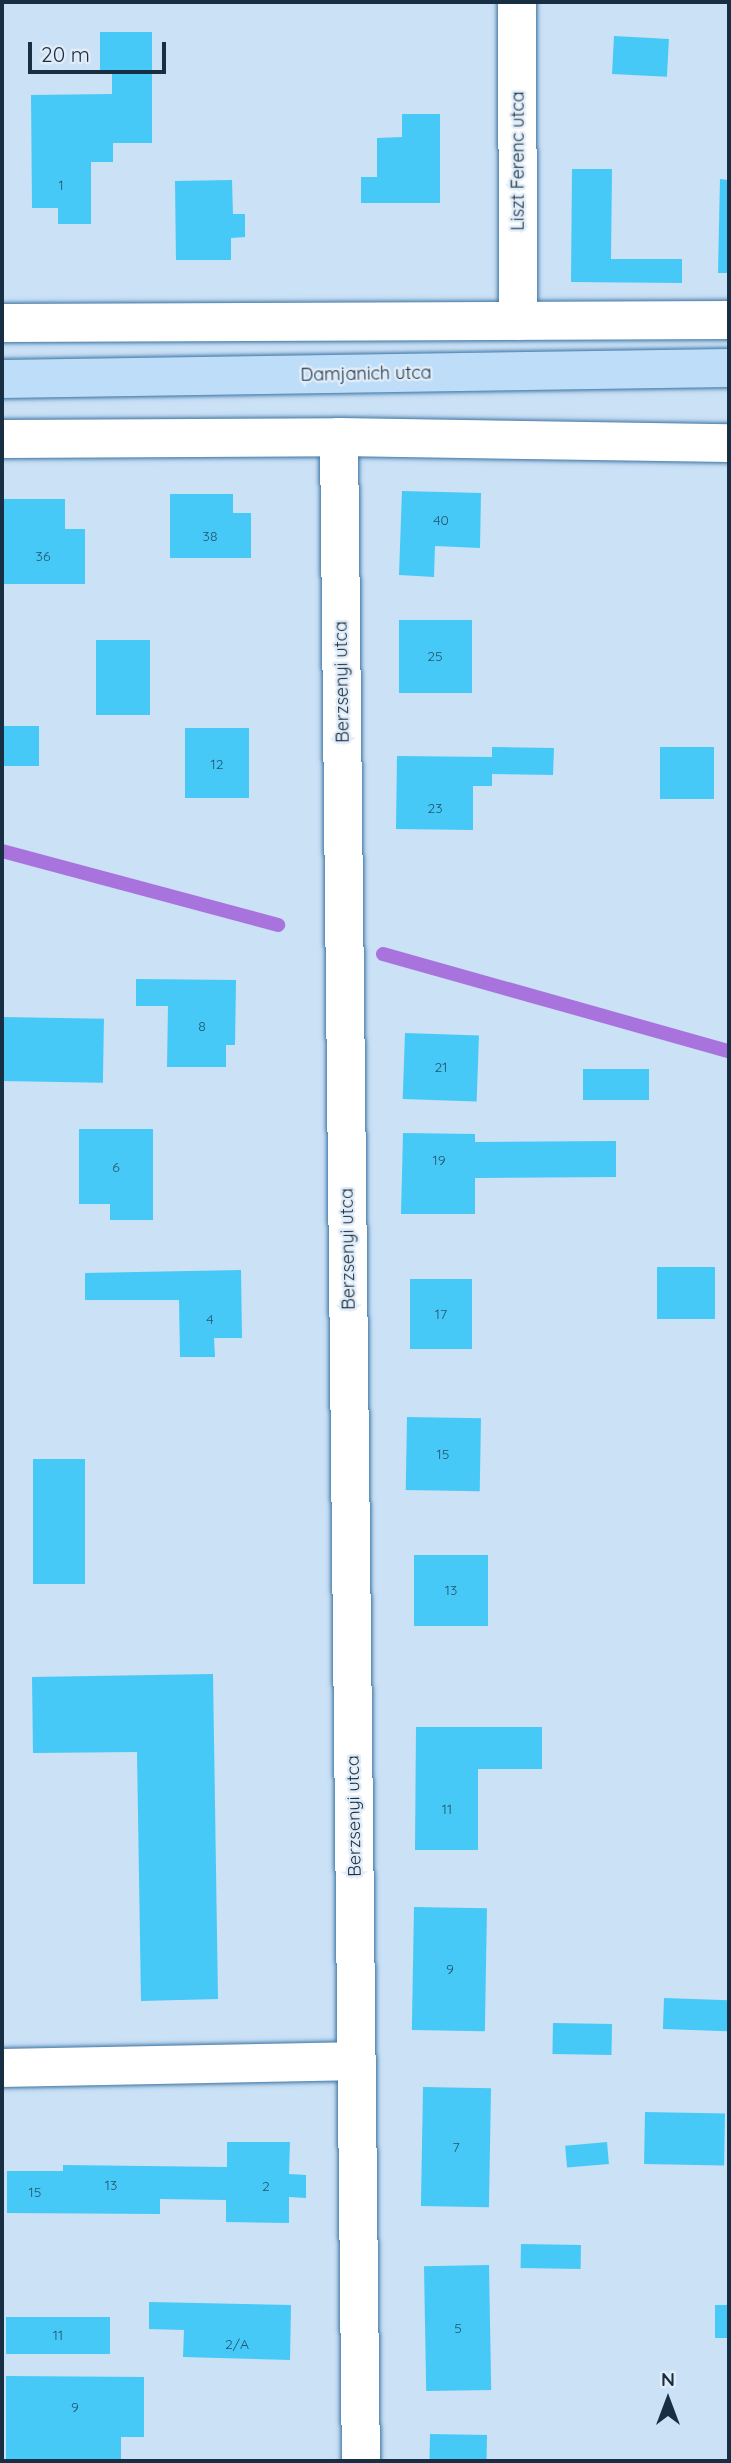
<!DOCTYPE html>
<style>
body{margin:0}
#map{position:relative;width:731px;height:2463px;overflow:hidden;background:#cae1f6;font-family:Quicksand,sans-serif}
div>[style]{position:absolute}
.stream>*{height:14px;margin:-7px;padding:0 7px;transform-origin:7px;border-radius:7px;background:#a973dd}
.building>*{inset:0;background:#46c9f7;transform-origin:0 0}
.roads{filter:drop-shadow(0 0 2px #3c74a3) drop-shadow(0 0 2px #3c74a3)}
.minor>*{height:38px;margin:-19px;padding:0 19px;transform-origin:19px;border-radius:19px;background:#fff}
.major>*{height:38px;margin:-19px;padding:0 19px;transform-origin:19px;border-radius:19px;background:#bdddf9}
span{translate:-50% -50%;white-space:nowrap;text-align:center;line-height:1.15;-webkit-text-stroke:5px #e1ecf7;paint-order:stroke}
.number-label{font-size:14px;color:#245670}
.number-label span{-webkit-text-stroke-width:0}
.street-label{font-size:18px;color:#182f43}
.frame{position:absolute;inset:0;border:4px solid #182f43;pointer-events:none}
.north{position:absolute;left:633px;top:2365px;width:70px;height:70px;-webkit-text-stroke:5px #e1ecf7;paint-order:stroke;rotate:0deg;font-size:19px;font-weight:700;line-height:28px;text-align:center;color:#182f43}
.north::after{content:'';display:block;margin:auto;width:24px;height:32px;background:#182f43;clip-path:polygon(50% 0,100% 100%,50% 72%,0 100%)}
.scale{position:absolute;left:28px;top:42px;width:138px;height:32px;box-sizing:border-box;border:4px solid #182f43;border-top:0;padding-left:9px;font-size:21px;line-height:24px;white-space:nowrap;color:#182f43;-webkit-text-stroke:5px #e1ecf7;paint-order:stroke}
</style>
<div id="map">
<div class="stream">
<div style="left:2px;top:851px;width:286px;rotate:15deg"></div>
<div style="left:383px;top:954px;width:359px;rotate:15.7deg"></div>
</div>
<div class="building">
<div style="clip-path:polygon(100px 32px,152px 32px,152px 143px,113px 143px,113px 162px,91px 162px,91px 224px,58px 224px,58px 208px,32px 208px,31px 95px,112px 94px,112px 73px,100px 73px)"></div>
<div style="left:614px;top:36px;width:55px;height:38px;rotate:3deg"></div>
<div style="clip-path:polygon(402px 114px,440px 114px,440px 203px,361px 203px,361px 177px,377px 177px,377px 138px,402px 137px)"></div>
<div style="clip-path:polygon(572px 169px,612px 169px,611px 259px,682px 259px,682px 283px,571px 282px)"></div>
<div style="clip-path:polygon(720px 179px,729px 180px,729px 273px,718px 273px)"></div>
<div style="clip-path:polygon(232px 180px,233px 214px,245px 214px,245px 237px,231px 238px,231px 260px,176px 260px,175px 181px)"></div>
<div style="clip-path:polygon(402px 491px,481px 493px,480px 548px,435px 546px,434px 577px,399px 575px)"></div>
<div style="clip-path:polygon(170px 494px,233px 494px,233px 513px,251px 513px,251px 558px,170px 558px)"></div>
<div style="clip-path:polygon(2px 499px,65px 499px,65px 529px,85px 529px,85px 584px,2px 584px)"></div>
<div style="left:399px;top:620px;width:73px;height:73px"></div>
<div style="left:96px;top:640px;width:54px;height:75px"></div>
<div style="left:2px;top:726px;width:37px;height:40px"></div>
<div style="left:249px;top:728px;width:70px;height:64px;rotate:90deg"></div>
<div style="clip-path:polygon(492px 747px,554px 748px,553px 775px,492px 774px,492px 786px,473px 786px,473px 830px,396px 829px,397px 756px,492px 757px)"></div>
<div style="left:660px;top:747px;width:54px;height:52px"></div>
<div style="clip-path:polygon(136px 979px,236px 980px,235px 1045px,226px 1045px,226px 1067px,167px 1067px,168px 1006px,136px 1006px)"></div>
<div style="left:2px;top:1017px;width:102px;height:64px;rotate:1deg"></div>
<div style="left:405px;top:1033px;width:74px;height:66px;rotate:2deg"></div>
<div style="left:583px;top:1069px;width:66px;height:31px"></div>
<div style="clip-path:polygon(79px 1129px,153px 1129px,153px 1220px,110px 1220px,110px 1204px,79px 1204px)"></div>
<div style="clip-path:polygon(403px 1133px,475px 1134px,475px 1142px,616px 1141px,616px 1177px,475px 1178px,475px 1214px,401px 1214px)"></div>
<div style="left:657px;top:1267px;width:58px;height:52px"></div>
<div style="clip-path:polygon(241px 1270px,242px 1338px,214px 1338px,215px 1357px,180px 1357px,179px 1300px,85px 1300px,85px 1273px)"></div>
<div style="left:410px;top:1279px;width:62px;height:70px"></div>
<div style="left:407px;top:1417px;width:74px;height:73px;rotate:1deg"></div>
<div style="left:33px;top:1459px;width:52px;height:125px"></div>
<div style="left:414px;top:1555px;width:74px;height:71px"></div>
<div style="clip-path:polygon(213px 1674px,218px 1999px,141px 2001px,137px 1752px,33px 1753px,32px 1677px)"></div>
<div style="clip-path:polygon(416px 1727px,542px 1727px,542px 1769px,478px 1769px,478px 1850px,415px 1850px)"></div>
<div style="left:414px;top:1907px;width:73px;height:123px;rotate:1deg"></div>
<div style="left:664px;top:1998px;width:65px;height:31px;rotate:2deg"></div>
<div style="left:553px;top:2023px;width:59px;height:31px;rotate:1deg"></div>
<div style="left:423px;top:2087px;width:68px;height:119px;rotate:1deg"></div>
<div style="left:645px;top:2112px;width:80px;height:52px;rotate:1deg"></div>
<div style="clip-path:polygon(227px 2142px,290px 2142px,289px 2174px,306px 2175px,306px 2198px,289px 2197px,289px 2223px,226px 2222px,226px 2200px,160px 2199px,160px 2214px,7px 2213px,7px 2171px,63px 2171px,63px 2165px,227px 2167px)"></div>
<div style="left:607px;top:2142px;width:22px;height:42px;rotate:85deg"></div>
<div style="left:521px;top:2244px;width:60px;height:24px;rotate:1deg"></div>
<div style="left:489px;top:2265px;width:125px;height:65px;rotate:89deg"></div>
<div style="clip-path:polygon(149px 2302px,291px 2305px,290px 2360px,183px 2357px,184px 2330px,149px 2329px)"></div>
<div style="left:715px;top:2305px;width:14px;height:33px"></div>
<div style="left:6px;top:2317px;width:104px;height:37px"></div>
<div style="clip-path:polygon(6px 2376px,144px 2377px,144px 2437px,121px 2437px,121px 2461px,6px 2461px)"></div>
<div style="left:430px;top:2434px;width:57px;height:27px;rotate:1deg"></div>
</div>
<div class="roads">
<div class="minor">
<div style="left:517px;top:2px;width:319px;rotate:89.8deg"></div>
<div style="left:2px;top:323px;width:727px;rotate:-0.24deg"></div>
<div style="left:339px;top:437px;width:2024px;rotate:89.38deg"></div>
<div style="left:2px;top:439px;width:337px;rotate:-0.3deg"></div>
<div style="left:339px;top:437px;width:390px;rotate:0.9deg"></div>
<div style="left:2px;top:2068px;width:355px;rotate:-1.1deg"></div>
</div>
<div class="major">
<div style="left:2px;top:379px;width:727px;rotate:-0.87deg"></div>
</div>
</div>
<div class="number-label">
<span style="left:61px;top:185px">1</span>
<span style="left:441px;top:520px">40</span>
<span style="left:210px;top:536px">38</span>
<span style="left:43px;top:556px">36</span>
<span style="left:435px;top:656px">25</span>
<span style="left:217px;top:764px">12</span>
<span style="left:435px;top:808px">23</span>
<span style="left:202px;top:1026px">8</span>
<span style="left:441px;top:1067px">21</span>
<span style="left:439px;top:1160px">19</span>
<span style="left:116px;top:1167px">6</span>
<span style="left:441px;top:1314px">17</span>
<span style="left:210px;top:1319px">4</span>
<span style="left:443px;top:1454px">15</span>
<span style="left:451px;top:1590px">13</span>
<span style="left:447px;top:1809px">11</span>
<span style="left:450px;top:1969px">9</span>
<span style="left:456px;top:2147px">7</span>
<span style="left:111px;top:2185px">13</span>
<span style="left:266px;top:2186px">2</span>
<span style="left:35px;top:2192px">15</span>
<span style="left:458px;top:2328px">5</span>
<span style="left:58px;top:2335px">11</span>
<span style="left:237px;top:2344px">2/A</span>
<span style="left:75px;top:2407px">9</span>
</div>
<div class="street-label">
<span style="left:518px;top:161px;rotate:-90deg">Liszt Ferenc utca</span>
<span style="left:366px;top:374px;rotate:-1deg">Damjanich utca</span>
<span style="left:342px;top:682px;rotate:-91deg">Berzsenyi utca</span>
<span style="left:348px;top:1249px;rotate:-91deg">Berzsenyi utca</span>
<span style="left:354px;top:1816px;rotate:-91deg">Berzsenyi utca</span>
</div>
<div class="frame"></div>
<div class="north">N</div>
<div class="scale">20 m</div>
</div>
